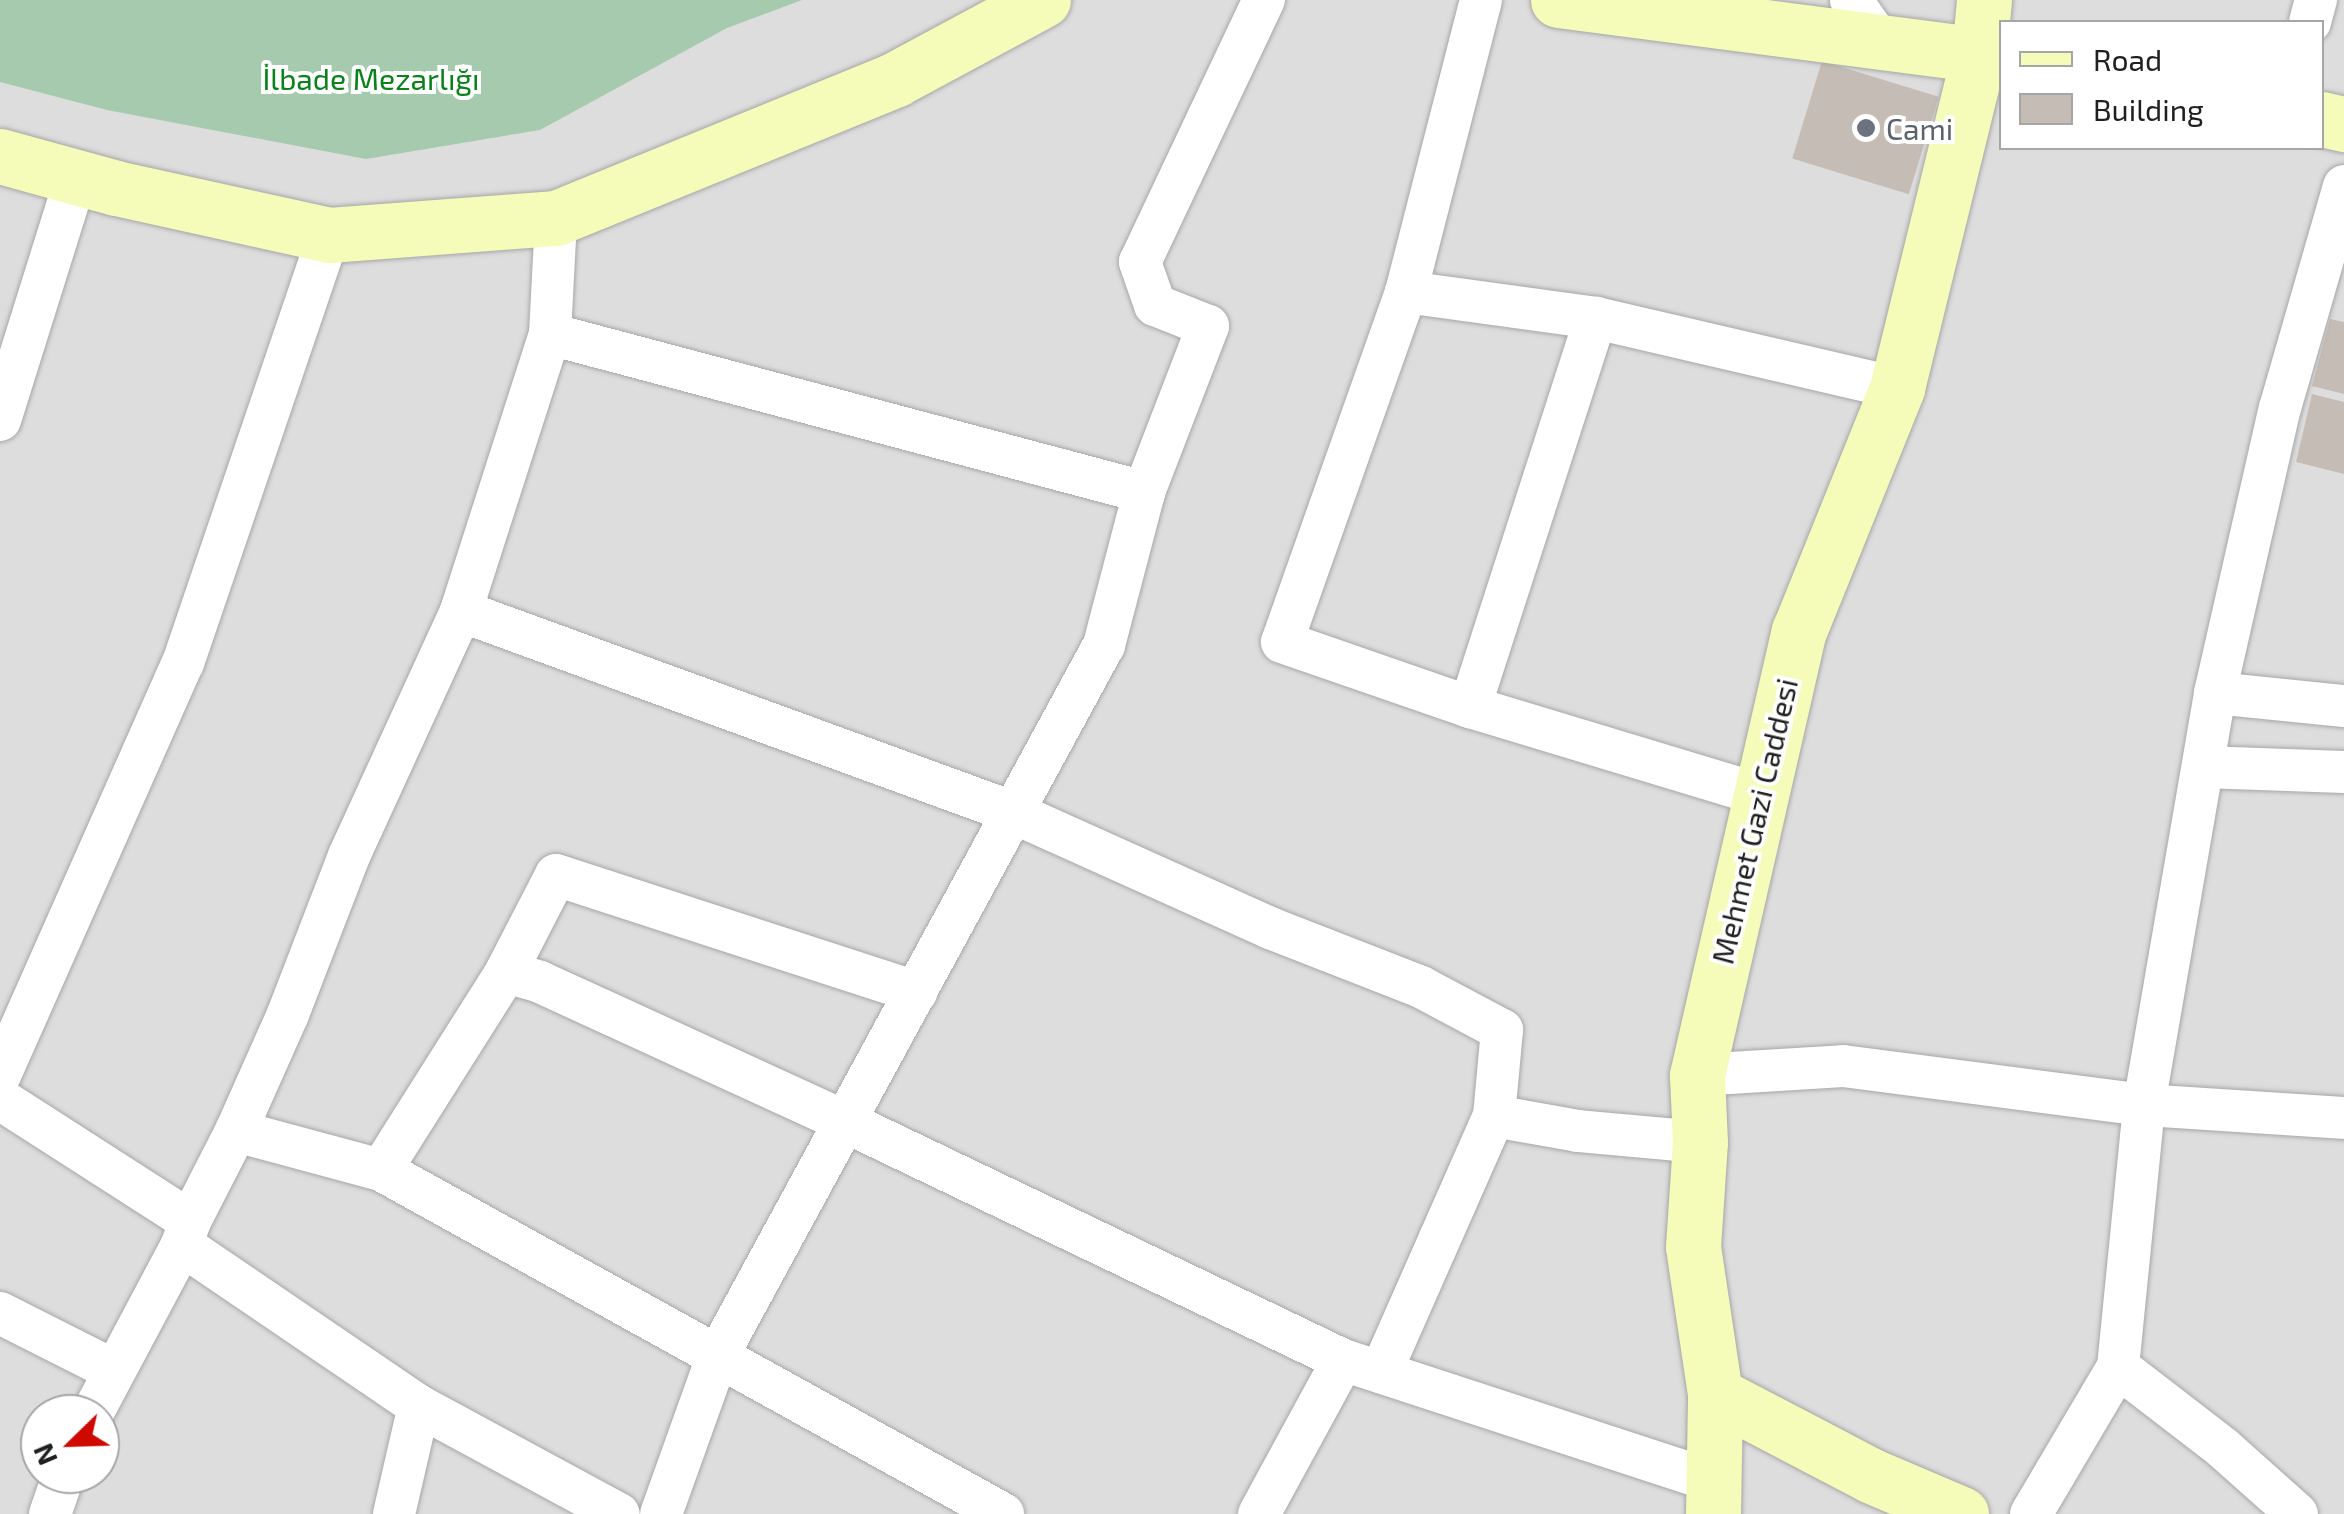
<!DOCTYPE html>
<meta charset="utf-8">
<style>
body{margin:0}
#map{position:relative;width:2344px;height:1514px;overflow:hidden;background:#f0ede6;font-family:"Exo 2",sans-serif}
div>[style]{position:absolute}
.residential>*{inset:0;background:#dedddd}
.cemetery>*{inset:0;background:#a6caad}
.building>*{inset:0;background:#c5bdb5;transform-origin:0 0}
.roads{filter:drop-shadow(0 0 2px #a7a7a7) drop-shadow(0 0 2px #a7a7a7)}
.street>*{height:42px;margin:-21px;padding:0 21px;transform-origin:21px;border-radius:21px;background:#fff}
.secondary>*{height:55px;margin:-27.5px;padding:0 27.5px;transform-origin:27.5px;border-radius:27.5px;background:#f5fbb9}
.dots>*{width:28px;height:28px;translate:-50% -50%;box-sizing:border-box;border:5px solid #fff;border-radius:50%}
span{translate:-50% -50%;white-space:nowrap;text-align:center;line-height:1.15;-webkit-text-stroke:8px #fff;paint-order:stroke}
.park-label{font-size:30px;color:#098219}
.worship-label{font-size:30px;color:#5b616d}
.left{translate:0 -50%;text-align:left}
.street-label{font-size:30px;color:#202020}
.legend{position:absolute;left:1999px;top:20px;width:325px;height:130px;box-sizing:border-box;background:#fff;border:2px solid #a6a6a6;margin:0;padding:12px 18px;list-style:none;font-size:30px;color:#202020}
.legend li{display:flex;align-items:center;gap:20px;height:50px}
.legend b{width:50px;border:2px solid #a6a6a6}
.north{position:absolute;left:20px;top:1394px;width:100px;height:100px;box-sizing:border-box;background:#fff;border:2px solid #a6a6a6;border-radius:50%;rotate:247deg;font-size:28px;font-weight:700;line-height:40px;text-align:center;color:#202020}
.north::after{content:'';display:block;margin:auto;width:35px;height:45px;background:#cf0900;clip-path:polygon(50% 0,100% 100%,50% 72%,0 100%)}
</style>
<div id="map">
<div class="residential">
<div style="clip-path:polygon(evenodd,0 0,2344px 0,2344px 1514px,0 1514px,0 0,2002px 22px,2322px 22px,2322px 148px,2002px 148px,2002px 22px,0 0,40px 1414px,100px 1414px,100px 1474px,40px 1474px,40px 1414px)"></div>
</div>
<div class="cemetery">
<div style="clip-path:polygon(0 0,802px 0,727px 28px,540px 130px,366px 159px,107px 110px,0 82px)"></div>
</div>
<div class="building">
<div style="left:1822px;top:61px;width:122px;height:102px;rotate:17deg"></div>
<div style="clip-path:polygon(2330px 319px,2344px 322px,2344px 394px,2312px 386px)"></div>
<div style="clip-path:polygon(2312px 394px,2344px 402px,2344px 474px,2296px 462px)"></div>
</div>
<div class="roads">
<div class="street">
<div style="left:1481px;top:0;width:301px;rotate:104.4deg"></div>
<div style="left:1406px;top:292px;width:371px;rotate:109.5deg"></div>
<div style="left:1282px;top:642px;width:199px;rotate:19.1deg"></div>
<div style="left:1470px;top:707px;width:301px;rotate:16.8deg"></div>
<div style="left:1851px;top:0;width:50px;rotate:54.7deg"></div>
<div style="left:2310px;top:22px;width:23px;rotate:-75deg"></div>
<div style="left:1406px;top:292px;width:192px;rotate:7.8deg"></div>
<div style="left:1596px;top:318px;width:309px;rotate:13.1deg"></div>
<div style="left:550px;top:334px;width:615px;rotate:14.9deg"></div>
<div style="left:0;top:420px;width:257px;rotate:-72.6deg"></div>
<div style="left:461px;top:611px;width:587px;rotate:20.04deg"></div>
<div style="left:1012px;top:812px;width:283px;rotate:24.2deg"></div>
<div style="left:1270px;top:928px;width:162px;rotate:21.3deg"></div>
<div style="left:1421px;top:987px;width:92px;rotate:28deg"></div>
<div style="left:1502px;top:1030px;width:86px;rotate:95.3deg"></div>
<div style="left:1494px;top:1116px;width:85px;rotate:10.1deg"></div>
<div style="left:1578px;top:1131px;width:122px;rotate:5.2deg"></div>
<div style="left:2215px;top:693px;width:130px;rotate:5.8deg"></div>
<div style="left:1470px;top:707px;width:409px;rotate:-72.1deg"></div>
<div style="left:2203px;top:767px;width:141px;rotate:2deg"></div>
<div style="left:506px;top:972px;width:109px;rotate:-62.7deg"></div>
<div style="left:556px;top:875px;width:379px;rotate:18deg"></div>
<div style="left:0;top:1075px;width:451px;rotate:-66.1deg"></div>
<div style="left:183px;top:663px;width:452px;rotate:-71.2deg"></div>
<div style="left:1697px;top:1075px;width:146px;rotate:-3.5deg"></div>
<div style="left:1843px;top:1066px;width:304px;rotate:7.4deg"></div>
<div style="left:2144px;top:1105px;width:200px;rotate:3.7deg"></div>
<div style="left:0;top:1099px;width:226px;rotate:32.7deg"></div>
<div style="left:236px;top:1131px;width:150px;rotate:15.1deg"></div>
<div style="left:381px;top:1170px;width:711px;rotate:28.94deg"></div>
<div style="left:381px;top:1170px;width:234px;rotate:-57.7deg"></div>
<div style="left:506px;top:972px;width:35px;rotate:16deg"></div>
<div style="left:540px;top:982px;width:337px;rotate:24.6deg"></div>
<div style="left:846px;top:1122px;width:551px;rotate:25.59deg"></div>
<div style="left:1343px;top:1360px;width:387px;rotate:18.1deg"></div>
<div style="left:182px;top:1245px;width:287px;rotate:34.2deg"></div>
<div style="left:419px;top:1406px;width:227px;rotate:28.4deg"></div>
<div style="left:0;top:1313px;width:127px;rotate:26.8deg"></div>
<div style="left:2118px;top:1367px;width:133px;rotate:37.6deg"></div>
<div style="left:2223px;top:1448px;width:99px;rotate:41.7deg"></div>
<div style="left:1381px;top:1372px;width:280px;rotate:-66.2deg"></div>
<div style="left:92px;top:1414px;width:191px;rotate:-62deg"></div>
<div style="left:182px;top:1245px;width:25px;rotate:-72deg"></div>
<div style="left:190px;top:1221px;width:101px;rotate:-62.9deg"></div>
<div style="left:236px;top:1131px;width:128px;rotate:-66deg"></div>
<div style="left:288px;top:1014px;width:169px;rotate:-68.9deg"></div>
<div style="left:349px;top:856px;width:269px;rotate:-65.4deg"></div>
<div style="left:461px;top:611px;width:291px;rotate:-72.2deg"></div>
<div style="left:550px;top:334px;width:116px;rotate:-87deg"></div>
<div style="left:50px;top:1514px;width:42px;rotate:-70.7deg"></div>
<div style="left:394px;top:1514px;width:111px;rotate:-77deg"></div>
<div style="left:661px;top:1514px;width:169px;rotate:-70.3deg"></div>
<div style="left:718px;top:1355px;width:808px;rotate:-61.47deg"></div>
<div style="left:1104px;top:645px;width:158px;rotate:-75.3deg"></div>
<div style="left:1144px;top:492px;width:178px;rotate:-68.9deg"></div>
<div style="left:1208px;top:326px;width:57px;rotate:-158.4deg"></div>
<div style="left:1155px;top:305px;width:46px;rotate:-109.2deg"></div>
<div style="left:1140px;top:262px;width:290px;rotate:-64.7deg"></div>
<div style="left:1259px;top:1514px;width:175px;rotate:-61.4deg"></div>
<div style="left:2031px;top:1514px;width:171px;rotate:-59.4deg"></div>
<div style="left:2118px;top:1367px;width:263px;rotate:-84.3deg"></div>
<div style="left:2144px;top:1105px;width:418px;rotate:-80.2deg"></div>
<div style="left:2215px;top:693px;width:292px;rotate:-77.2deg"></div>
<div style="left:2280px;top:408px;width:231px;rotate:-73.9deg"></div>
</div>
<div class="secondary">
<div style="left:1558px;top:0;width:448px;rotate:7.4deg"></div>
<div style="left:2322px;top:119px;width:23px;rotate:13deg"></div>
<div style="left:0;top:156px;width:120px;rotate:15.4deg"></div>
<div style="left:116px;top:188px;width:218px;rotate:12.4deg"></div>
<div style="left:329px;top:235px;width:228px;rotate:-4.3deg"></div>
<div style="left:556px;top:218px;width:367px;rotate:-22.2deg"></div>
<div style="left:896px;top:79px;width:167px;rotate:-28.3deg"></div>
<div style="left:1715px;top:1394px;width:177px;rotate:27.6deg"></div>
<div style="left:1872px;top:1476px;width:97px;rotate:23.1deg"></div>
<div style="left:1713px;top:1514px;width:120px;rotate:-89deg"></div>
<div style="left:1715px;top:1394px;width:149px;rotate:-98.5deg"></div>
<div style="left:1693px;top:1247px;width:105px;rotate:-86.2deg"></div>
<div style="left:1700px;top:1142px;width:67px;rotate:-92.6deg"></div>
<div style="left:1697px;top:1075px;width:456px;rotate:-77.1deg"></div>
<div style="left:1799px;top:631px;width:262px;rotate:-68deg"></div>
<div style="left:1897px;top:388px;width:344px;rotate:-76.2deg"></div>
<div style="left:1979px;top:54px;width:54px;rotate:-84.7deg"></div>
</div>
</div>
<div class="dots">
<div style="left:1866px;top:128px;background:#6b7280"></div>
</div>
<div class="park-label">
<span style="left:371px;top:78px">İlbade Mezarlığı</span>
</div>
<div class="worship-label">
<span class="left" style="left:1886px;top:128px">Cami</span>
</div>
<div class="street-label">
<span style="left:1754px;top:821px;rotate:-77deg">Mehmet Gazi Caddesi</span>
</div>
<ul class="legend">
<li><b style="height:12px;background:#f5fbb9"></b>Road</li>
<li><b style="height:28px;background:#c5bdb5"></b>Building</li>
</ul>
<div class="north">N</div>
</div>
